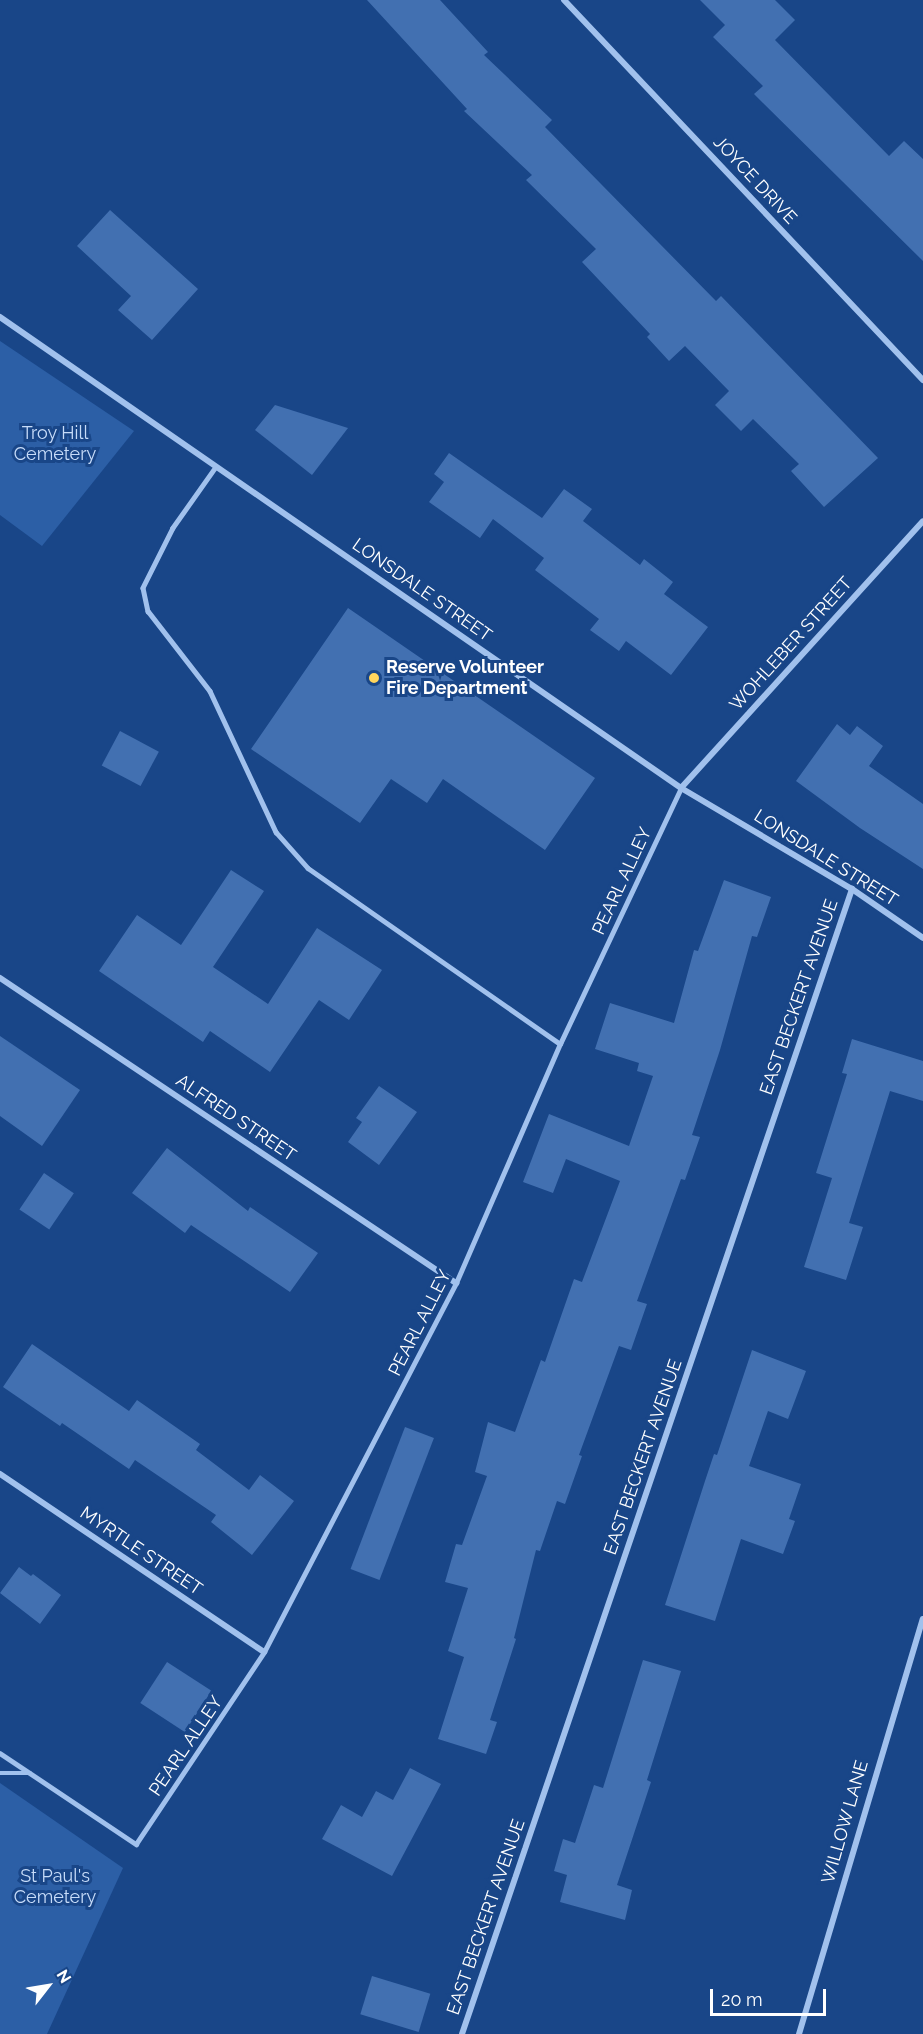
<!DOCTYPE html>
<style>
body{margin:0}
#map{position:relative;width:923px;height:2034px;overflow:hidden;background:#194688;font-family:Raleway,sans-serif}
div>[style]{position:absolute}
.green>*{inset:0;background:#2c5fa6}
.building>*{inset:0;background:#4270b1;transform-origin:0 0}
.lane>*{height:4.5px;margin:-2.25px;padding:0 2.25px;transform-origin:2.25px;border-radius:2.25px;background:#a1c1ed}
.street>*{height:6px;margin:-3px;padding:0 3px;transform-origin:3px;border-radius:3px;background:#a1c1ed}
.dots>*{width:16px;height:16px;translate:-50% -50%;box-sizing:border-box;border:3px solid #194688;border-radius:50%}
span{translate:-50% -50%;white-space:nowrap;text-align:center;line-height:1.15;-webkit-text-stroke:6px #194688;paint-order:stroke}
.street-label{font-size:18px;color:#fff}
.park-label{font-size:18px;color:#c7dcf9}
.poi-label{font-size:18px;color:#fff;font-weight:700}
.left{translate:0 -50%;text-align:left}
.north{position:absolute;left:18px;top:1956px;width:60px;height:60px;-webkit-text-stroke:4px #194688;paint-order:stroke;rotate:59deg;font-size:16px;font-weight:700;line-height:24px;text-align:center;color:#fff}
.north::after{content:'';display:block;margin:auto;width:21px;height:27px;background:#fff;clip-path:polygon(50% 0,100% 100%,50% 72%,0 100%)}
.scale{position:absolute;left:710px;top:1989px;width:116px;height:27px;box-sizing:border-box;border:3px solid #fff;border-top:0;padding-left:8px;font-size:18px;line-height:21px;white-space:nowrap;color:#fff;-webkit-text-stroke:4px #194688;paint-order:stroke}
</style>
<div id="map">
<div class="green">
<div style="clip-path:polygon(0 341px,134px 431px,42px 546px,0 515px)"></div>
<div style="clip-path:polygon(0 1783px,123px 1868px,47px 2034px,0 2034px)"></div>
</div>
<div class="building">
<div style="clip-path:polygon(367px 0,440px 0,488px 52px,484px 55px,552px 120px,545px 127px,716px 301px,721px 296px,878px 458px,824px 507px,791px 471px,799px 464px,753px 419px,741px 431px,715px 405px,729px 391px,685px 346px,669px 361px,647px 337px,650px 334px,582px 262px,596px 249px,526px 180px,532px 175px,464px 111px,467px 109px)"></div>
<div style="clip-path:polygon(700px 0,775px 0,795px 20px,775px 40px,889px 156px,904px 141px,923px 159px,923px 261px,754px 94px,763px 86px,713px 37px,725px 25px)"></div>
<div style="clip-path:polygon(110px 210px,198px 289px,152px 340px,118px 310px,131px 296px,77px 246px)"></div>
<div style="clip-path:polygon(275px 405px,348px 428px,312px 475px,255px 430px)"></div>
<div style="clip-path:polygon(449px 453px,542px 518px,564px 489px,592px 509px,583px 521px,640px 565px,644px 559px,673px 582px,664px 594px,708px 627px,671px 675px,626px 641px,619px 651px,590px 630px,599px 619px,535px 570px,544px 558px,493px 519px,480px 538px,429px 502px,444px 482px,434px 474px)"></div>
<div style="clip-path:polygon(348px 608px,595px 778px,545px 850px,443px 779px,427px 803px,391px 779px,360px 823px,251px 749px)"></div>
<div style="clip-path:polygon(837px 724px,850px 735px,857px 726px,883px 746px,869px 766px,923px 804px,923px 869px,860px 828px,796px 781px)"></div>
<div style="left:120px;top:731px;width:44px;height:39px;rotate:28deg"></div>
<div style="clip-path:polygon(231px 870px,264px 891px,213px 967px,268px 1004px,317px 928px,382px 970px,349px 1020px,319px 1000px,270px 1072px,210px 1031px,203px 1042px,99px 971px,137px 915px,181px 945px)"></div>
<div style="clip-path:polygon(724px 880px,771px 897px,757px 937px,752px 936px,720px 1050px,692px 1135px,700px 1137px,685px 1180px,681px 1179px,637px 1301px,647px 1304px,631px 1350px,619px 1346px,579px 1455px,582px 1456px,565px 1504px,557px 1501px,540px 1551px,536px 1550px,514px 1638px,516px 1639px,490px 1720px,497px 1722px,486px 1754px,438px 1739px,464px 1657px,448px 1651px,468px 1588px,445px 1582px,456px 1544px,462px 1545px,487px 1476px,475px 1472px,488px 1422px,515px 1432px,541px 1360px,545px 1362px,574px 1279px,582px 1282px,620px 1181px,566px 1159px,553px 1193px,523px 1182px,549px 1114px,629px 1146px,653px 1076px,637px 1071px,639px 1063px,595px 1049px,610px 1003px,674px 1023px,694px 950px,698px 951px)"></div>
<div style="clip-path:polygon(0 1036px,80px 1090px,42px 1146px,0 1116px)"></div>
<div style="clip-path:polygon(852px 1039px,923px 1061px,923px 1101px,890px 1091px,849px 1223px,863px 1227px,846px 1280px,804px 1267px,832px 1178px,816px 1173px,847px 1074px,842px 1073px)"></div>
<div style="clip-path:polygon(379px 1086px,417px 1112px,379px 1165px,348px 1142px,362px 1122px,356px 1118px)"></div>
<div style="clip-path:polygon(167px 1148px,248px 1211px,250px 1207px,318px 1253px,290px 1292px,191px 1225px,185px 1233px,132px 1193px)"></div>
<div style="left:44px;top:1173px;width:36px;height:44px;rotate:34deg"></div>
<div style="clip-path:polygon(32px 1344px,129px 1411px,137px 1400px,200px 1444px,196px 1450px,249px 1490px,260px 1475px,294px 1501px,252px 1555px,211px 1522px,216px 1515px,135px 1460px,129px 1469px,62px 1423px,60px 1426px,3px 1387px)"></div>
<div style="clip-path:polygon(752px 1350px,806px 1371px,788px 1419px,768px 1411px,749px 1466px,801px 1484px,789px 1519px,795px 1521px,783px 1554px,741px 1539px,715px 1621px,665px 1605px,705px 1481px,714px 1454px,717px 1455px)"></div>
<div style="left:405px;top:1427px;width:31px;height:152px;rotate:21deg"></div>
<div style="clip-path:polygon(19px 1567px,31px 1576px,33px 1574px,61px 1595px,40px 1624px,0 1593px)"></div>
<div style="clip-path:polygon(643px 1660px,681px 1671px,647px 1780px,651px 1782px,617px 1885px,632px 1890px,625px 1920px,560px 1902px,567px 1875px,554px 1871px,563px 1839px,575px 1843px,594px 1785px,603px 1788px)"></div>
<div style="left:167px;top:1662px;width:53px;height:49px;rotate:33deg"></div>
<div style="clip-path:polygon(410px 1768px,441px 1784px,392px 1876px,322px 1839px,341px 1805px,362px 1817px,376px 1791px,393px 1800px)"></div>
<div style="left:372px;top:1976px;width:61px;height:40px;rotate:17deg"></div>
</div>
<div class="lane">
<div style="left:216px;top:467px;width:75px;rotate:125.2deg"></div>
<div style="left:173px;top:528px;width:67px;rotate:116.6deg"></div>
<div style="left:143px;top:588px;width:24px;rotate:78deg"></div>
<div style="left:148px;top:611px;width:101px;rotate:52.2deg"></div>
<div style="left:210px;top:691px;width:156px;rotate:64.9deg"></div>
<div style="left:276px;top:832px;width:48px;rotate:48.4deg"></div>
<div style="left:308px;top:868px;width:307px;rotate:34.9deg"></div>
<div style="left:0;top:1753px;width:164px;rotate:33.8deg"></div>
<div style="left:136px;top:1844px;width:231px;rotate:-56.3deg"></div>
<div style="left:264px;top:1652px;width:416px;rotate:-62.5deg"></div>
<div style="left:456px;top:1283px;width:261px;rotate:-66.5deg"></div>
<div style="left:560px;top:1044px;width:283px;rotate:-64.7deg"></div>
<div style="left:0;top:1773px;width:30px"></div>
</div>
<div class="street">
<div style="left:564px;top:0;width:523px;rotate:46.63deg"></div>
<div style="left:0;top:317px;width:828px;rotate:34.67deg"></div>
<div style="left:681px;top:788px;width:199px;rotate:30.6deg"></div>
<div style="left:852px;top:889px;width:86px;rotate:34.6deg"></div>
<div style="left:681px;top:788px;width:360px;rotate:-47.8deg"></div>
<div style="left:0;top:978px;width:549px;rotate:33.78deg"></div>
<div style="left:0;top:1474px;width:318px;rotate:34deg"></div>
<div style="left:462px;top:2034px;width:1210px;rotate:-71.19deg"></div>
<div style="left:799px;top:2034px;width:433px;rotate:-73.4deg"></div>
</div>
<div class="dots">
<div style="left:374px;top:678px;background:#ffd55d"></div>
</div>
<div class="street-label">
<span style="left:755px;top:180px;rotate:47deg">JOYCE DRIVE</span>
<span style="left:422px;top:590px;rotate:35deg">LONSDALE STREET</span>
<span style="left:791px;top:644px;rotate:-48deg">WOHLEBER STREET</span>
<span style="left:826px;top:858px;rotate:32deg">LONSDALE STREET</span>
<span style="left:622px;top:881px;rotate:-65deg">PEARL ALLEY</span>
<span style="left:799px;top:997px;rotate:-71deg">EAST BECKERT AVENUE</span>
<span style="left:236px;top:1118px;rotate:34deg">ALFRED STREET</span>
<span style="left:420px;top:1323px;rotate:-63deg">PEARL ALLEY</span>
<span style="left:643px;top:1457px;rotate:-71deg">EAST BECKERT AVENUE</span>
<span style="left:141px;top:1551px;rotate:34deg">MYRTLE STREET</span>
<span style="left:186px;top:1746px;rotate:-56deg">PEARL ALLEY</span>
<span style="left:845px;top:1822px;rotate:-74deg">WILLOW LANE</span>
<span style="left:486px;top:1917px;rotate:-71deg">EAST BECKERT AVENUE</span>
</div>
<div class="park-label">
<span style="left:55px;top:444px">Troy Hill<br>Cemetery</span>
<span style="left:55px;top:1887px">St Paul's<br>Cemetery</span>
</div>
<div class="poi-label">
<span class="left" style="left:386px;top:678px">Reserve Volunteer<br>Fire Department</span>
</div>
<div class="north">N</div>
<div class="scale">20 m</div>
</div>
